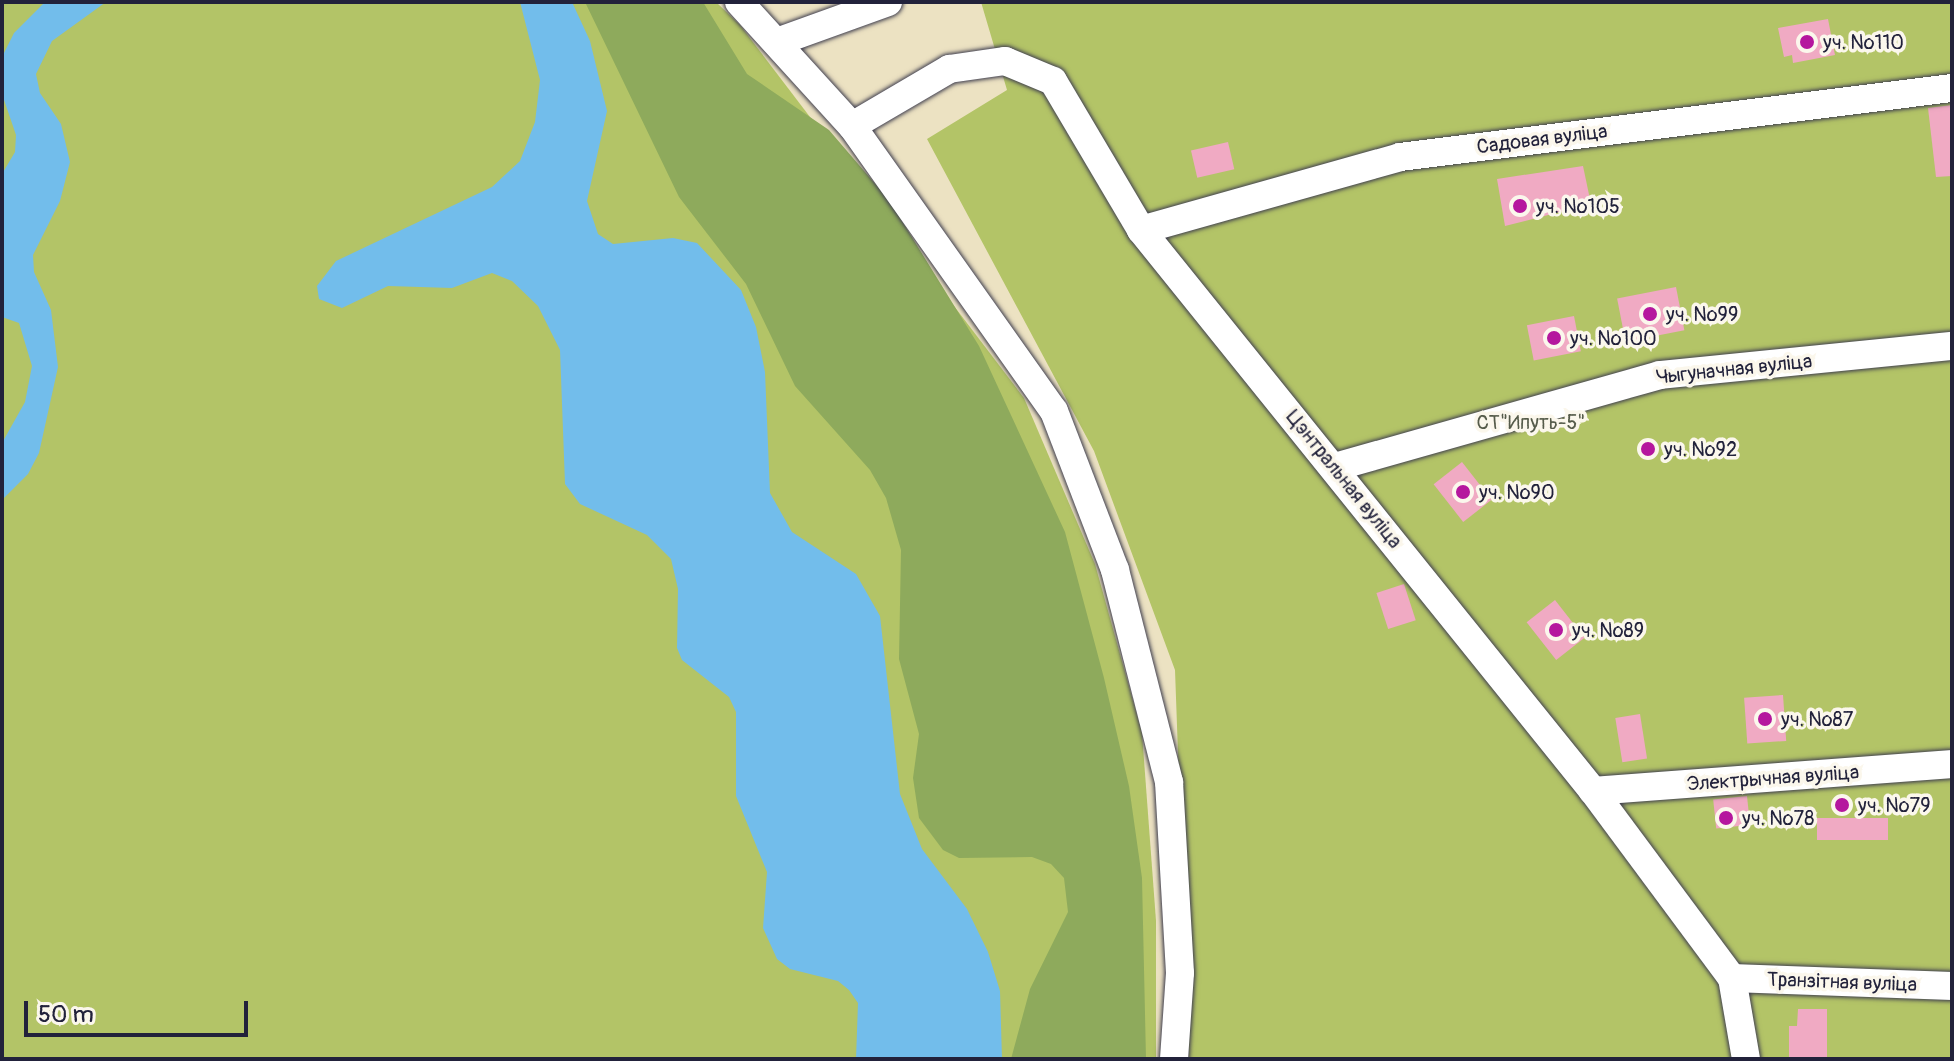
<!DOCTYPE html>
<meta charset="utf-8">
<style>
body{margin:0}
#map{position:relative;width:1954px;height:1061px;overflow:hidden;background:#ece2c2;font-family:Pangolin,sans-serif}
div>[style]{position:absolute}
.green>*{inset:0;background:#b3c467}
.forest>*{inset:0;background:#8eaa5c}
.water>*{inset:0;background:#72bdeb}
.building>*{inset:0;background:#f0aac3;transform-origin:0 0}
.roads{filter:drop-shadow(0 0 2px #403f4f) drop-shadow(0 0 2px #403f4f)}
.minor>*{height:28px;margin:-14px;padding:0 14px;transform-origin:14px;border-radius:14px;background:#fff}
.dots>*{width:22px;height:22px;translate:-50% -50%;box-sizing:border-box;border:4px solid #fbf7ec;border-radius:50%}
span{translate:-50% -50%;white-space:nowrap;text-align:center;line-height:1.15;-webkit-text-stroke:7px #fbf7ec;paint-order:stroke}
.poi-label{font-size:20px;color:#22223b}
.left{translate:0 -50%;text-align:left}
.street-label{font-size:20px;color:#22223b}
.park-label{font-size:20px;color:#555b4a}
.frame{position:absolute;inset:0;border:4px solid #22223b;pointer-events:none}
.scale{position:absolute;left:24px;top:1001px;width:224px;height:36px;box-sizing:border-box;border:4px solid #22223b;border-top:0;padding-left:10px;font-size:24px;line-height:28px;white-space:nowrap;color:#22223b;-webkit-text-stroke:6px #fbf7ec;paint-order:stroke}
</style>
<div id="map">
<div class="green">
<div style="clip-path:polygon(2px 2px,716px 2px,740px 25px,1024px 398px,1095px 564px,1142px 733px,1156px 921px,1156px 1059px,2px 1059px)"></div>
<div style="clip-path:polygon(981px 2px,1952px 2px,1952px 1059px,1189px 1059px,1175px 670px,1094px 451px,927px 139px,1007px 90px)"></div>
</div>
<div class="forest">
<div style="clip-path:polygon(585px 2px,703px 2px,747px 74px,829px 130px,889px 200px,979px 346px,1065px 532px,1104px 678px,1129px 786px,1142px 878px,1146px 1059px,1011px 1059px,1030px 989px,1068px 912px,1064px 878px,1051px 864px,1032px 857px,959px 858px,943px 850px,919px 818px,913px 778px,919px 734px,899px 659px,901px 550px,886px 498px,870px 470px,795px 386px,746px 284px,679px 197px)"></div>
</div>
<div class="water">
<div style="clip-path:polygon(45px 2px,106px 2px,52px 41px,36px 74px,40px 93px,61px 124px,70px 162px,60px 201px,33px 255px,34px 272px,51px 310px,58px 367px,39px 453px,28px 474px,2px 500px,2px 443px,25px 402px,32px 366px,19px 323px,2px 317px,2px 174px,15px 152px,16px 135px,2px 94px,2px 57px,14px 33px)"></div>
<div style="clip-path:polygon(520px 2px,572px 2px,590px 41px,607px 111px,587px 201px,598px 234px,613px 244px,673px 238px,697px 243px,741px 290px,756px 327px,765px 372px,770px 493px,792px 532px,856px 574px,880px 616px,900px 794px,922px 849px,967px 909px,988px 952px,1000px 991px,1002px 1059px,856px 1059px,858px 1003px,849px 990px,838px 981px,790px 969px,777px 959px,763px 928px,767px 872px,736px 796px,736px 712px,729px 697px,682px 660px,677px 648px,678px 589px,671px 559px,647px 535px,580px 504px,565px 484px,560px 350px,538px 306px,512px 281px,492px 273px,452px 288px,388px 286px,342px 308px,319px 299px,317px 286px,336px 261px,492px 187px,520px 161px,535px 122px,540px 80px)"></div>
</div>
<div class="building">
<div style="clip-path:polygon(1828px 19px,1835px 55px,1793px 63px,1792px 55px,1784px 57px,1778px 28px)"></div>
<div style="clip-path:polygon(1952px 105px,1952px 176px,1936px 177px,1928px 108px)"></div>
<div style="left:1228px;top:142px;width:28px;height:38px;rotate:77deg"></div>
<div style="clip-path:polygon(1583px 166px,1591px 204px,1505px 226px,1497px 179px)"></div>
<div style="left:1676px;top:287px;width:44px;height:60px;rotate:79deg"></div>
<div style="left:1574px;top:316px;width:36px;height:48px;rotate:79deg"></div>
<div style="left:1462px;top:462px;width:48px;height:36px;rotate:52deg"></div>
<div style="left:1404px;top:584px;width:38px;height:29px;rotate:72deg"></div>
<div style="left:1555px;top:600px;width:48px;height:36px;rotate:52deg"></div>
<div style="left:1783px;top:695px;width:46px;height:39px;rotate:86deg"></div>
<div style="left:1640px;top:714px;width:45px;height:25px;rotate:81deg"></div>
<div style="left:1747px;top:796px;width:29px;height:34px;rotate:84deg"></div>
<div style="left:1817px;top:818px;width:71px;height:22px"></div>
<div style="clip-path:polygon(1798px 1009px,1827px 1009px,1827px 1057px,1789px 1057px,1789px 1026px,1797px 1026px)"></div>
</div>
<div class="roads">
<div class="minor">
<div style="left:739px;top:2px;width:168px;rotate:47.7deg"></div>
<div style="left:852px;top:126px;width:349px;rotate:54.7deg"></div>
<div style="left:1054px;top:411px;width:170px;rotate:69deg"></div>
<div style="left:1115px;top:570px;width:219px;rotate:75.7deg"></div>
<div style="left:1169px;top:782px;width:191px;rotate:86.7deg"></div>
<div style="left:1180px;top:973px;width:86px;rotate:94deg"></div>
<div style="left:777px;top:42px;width:118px;rotate:-19.8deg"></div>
<div style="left:852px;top:126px;width:113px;rotate:-30.4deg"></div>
<div style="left:949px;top:69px;width:57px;rotate:-8.1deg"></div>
<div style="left:1005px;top:61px;width:52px;rotate:22.6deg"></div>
<div style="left:1053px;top:81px;width:173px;rotate:59.4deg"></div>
<div style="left:1141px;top:230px;width:720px;rotate:51.14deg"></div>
<div style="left:1593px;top:791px;width:233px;rotate:53.4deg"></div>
<div style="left:1732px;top:978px;width:82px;rotate:80.2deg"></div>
<div style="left:1141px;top:230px;width:269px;rotate:-15.7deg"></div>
<div style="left:1400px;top:157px;width:556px;rotate:-7.13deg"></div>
<div style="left:1335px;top:467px;width:338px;rotate:-15.8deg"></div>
<div style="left:1660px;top:375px;width:293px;rotate:-5.7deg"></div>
<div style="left:1593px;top:791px;width:360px;rotate:-4.3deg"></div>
<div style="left:1732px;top:978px;width:220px;rotate:2.1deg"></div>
</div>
</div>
<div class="dots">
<div style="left:1807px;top:42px;background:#b5179e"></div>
<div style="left:1520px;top:206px;background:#b5179e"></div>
<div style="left:1650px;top:314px;background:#b5179e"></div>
<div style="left:1554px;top:338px;background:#b5179e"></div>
<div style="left:1648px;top:449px;background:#b5179e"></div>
<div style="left:1463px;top:492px;background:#b5179e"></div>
<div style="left:1556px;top:630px;background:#b5179e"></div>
<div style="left:1765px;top:719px;background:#b5179e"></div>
<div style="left:1842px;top:805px;background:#b5179e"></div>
<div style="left:1726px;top:818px;background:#b5179e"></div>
</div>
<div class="poi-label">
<span class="left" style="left:1823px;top:42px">уч. №110</span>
<span class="left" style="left:1536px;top:206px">уч. №105</span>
<span class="left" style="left:1666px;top:314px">уч. №99</span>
<span class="left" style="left:1570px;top:338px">уч. №100</span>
<span class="left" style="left:1664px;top:449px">уч. №92</span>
<span class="left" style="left:1479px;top:492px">уч. №90</span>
<span class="left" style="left:1572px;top:630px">уч. №89</span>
<span class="left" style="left:1781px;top:719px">уч. №87</span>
<span class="left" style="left:1858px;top:805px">уч. №79</span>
<span class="left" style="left:1742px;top:818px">уч. №78</span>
</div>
<div class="street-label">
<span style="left:1542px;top:139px;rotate:-7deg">Садовая вуліца</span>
<span style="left:1734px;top:369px;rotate:-6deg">Чыгуначная вуліца</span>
<span style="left:1344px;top:479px;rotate:51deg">Цэнтральная вуліца</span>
<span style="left:1773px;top:778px;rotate:-4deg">Электрычная вуліца</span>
<span style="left:1842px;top:982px;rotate:2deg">Транзітная вуліца</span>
</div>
<div class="park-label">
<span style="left:1531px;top:422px">СТ"Ипуть-5"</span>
</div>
<div class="frame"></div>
<div class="scale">50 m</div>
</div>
